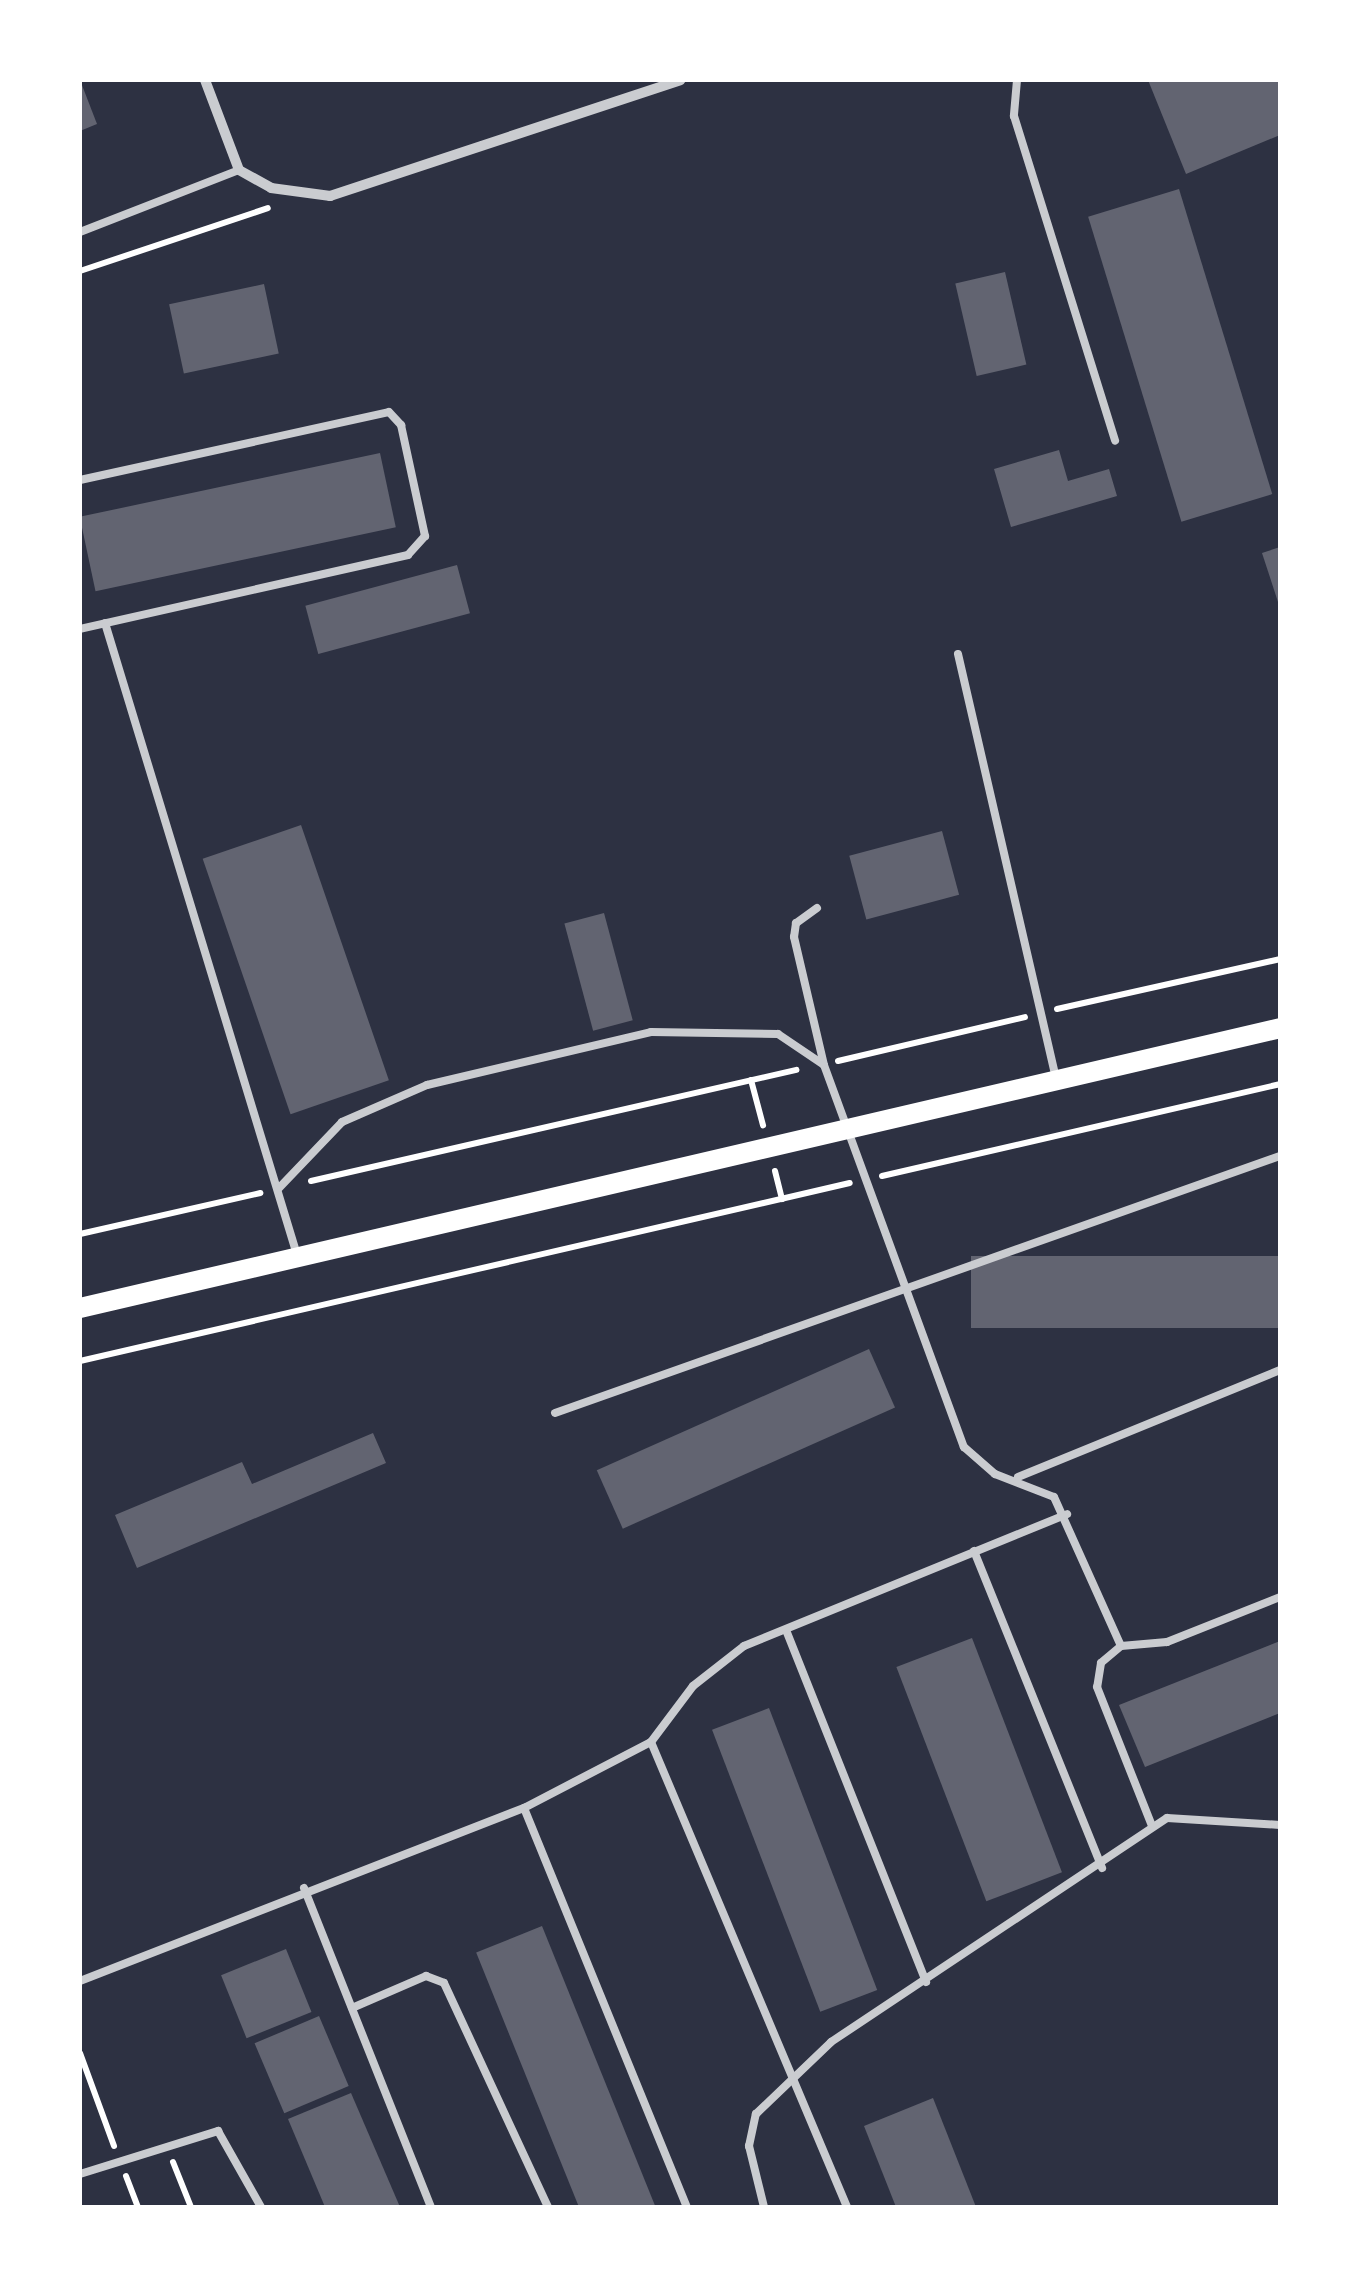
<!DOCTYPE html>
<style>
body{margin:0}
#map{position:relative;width:1360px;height:2287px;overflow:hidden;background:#2d3142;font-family:Rubik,sans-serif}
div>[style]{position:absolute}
.building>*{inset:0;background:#626471;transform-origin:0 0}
.path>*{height:6px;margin:-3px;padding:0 3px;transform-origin:3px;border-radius:3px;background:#fff}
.service>*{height:8px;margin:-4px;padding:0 4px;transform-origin:4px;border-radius:4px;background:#caccd0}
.minor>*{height:10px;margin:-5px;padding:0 5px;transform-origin:5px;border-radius:5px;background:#caccd0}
.secondary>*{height:20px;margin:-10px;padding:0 10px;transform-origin:10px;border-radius:10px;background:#fff}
span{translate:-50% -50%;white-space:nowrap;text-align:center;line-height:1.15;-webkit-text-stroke:10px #fff;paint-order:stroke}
.frame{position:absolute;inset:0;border:82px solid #fff;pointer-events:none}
</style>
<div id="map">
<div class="building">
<div style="clip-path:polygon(80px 80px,97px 124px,80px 131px)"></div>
<div style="clip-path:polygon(1148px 80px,1280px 80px,1280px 135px,1186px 174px)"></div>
<div style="left:1179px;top:189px;width:319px;height:95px;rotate:73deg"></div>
<div style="left:1005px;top:272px;width:95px;height:51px;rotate:77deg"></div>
<div style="left:264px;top:284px;width:71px;height:97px;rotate:78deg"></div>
<div style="clip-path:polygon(1059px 450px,1068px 481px,1109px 469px,1117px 496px,1011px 527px,994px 469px)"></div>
<div style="left:380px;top:453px;width:76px;height:307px;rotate:78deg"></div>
<div style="clip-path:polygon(1280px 547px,1280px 605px,1279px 605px,1262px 553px)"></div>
<div style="left:457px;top:565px;width:50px;height:157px;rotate:75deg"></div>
<div style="left:301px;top:825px;width:270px;height:104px;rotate:71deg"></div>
<div style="left:942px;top:831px;width:66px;height:96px;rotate:75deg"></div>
<div style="left:604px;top:913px;width:111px;height:41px;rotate:75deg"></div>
<div style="left:1280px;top:1256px;width:72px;height:309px;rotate:90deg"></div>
<div style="left:869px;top:1349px;width:64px;height:298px;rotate:66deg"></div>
<div style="clip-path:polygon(373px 1433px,386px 1463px,137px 1568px,115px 1515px,242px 1462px,252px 1484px)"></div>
<div style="left:972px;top:1638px;width:251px;height:81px;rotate:69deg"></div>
<div style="clip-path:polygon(1280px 1641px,1280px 1713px,1145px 1767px,1119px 1705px)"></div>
<div style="left:769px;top:1708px;width:302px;height:61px;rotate:69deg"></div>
<div style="left:542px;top:1926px;width:304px;height:71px;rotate:68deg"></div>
<div style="left:286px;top:1949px;width:68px;height:70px;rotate:68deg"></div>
<div style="left:319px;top:2016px;width:76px;height:70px;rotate:67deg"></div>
<div style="clip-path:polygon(351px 2093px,400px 2207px,325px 2207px,288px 2119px)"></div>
<div style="clip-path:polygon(933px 2098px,976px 2207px,896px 2207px,864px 2126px)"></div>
</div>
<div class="path">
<div style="left:80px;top:271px;width:198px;rotate:-18.5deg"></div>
<div style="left:1057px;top:1009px;width:229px;rotate:-12.6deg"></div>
<div style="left:838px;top:1061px;width:192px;rotate:-13.2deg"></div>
<div style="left:751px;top:1080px;width:47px;rotate:75.1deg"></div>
<div style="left:775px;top:1171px;width:29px;rotate:76deg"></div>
<div style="left:882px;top:1176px;width:408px;rotate:-13deg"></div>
<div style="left:311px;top:1181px;width:498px;rotate:-12.9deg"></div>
<div style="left:80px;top:1234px;width:185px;rotate:-12.8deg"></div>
<div style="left:80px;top:1361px;width:790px;rotate:-13.02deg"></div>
<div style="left:80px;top:2053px;width:99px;rotate:69.9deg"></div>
<div style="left:173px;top:2162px;width:48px;rotate:68.2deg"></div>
<div style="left:126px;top:2176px;width:33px;rotate:69deg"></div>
</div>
<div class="service">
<div style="left:1017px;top:80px;width:36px;rotate:95deg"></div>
<div style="left:1014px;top:116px;width:340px;rotate:72.7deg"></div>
<div style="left:80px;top:232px;width:171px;rotate:-21.3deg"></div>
<div style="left:80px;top:480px;width:316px;rotate:-12.4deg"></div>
<div style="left:389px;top:412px;width:18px;rotate:47deg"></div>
<div style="left:401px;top:425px;width:114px;rotate:77.8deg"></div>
<div style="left:425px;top:536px;width:25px;rotate:132deg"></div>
<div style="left:408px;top:555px;width:336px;rotate:167.3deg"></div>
<div style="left:105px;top:623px;width:661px;rotate:73.1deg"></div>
<div style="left:958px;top:654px;width:436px;rotate:77deg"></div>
<div style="left:817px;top:908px;width:26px;rotate:144deg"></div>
<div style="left:796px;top:923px;width:14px;rotate:98deg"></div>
<div style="left:794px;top:937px;width:131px;rotate:76.8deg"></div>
<div style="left:279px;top:1188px;width:91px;rotate:-46.3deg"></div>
<div style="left:342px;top:1122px;width:93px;rotate:-23.5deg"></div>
<div style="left:427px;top:1085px;width:230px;rotate:-13.3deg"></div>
<div style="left:651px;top:1032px;width:127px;rotate:0.9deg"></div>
<div style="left:778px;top:1034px;width:55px;rotate:34deg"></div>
<div style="left:824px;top:1065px;width:407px;rotate:69.9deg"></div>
<div style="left:964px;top:1447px;width:41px;rotate:41.1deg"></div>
<div style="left:995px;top:1474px;width:63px;rotate:21.3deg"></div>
<div style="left:1054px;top:1497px;width:163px;rotate:65.8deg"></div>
<div style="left:1121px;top:1646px;width:46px;rotate:-5deg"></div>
<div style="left:1167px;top:1642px;width:122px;rotate:-21.7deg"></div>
<div style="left:555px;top:1413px;width:769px;rotate:-19.52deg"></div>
<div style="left:1018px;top:1477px;width:283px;rotate:-22.2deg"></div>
<div style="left:974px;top:1551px;width:342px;rotate:68deg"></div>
<div style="left:786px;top:1630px;width:379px;rotate:68.3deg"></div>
<div style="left:1121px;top:1646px;width:26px;rotate:140deg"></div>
<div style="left:1101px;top:1663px;width:24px;rotate:99deg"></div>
<div style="left:1097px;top:1687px;width:149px;rotate:68.4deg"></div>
<div style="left:651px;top:1742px;width:505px;rotate:67.14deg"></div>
<div style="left:524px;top:1808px;width:431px;rotate:67.8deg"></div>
<div style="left:304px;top:1888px;width:343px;rotate:68.3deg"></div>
<div style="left:80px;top:1981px;width:477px;rotate:-21.3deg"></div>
<div style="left:524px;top:1808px;width:143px;rotate:-27.5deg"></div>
<div style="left:651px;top:1742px;width:70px;rotate:-53.1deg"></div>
<div style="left:693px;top:1686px;width:65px;rotate:-38.1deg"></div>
<div style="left:744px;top:1646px;width:349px;rotate:-22.2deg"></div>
<div style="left:352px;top:2008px;width:81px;rotate:-23.4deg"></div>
<div style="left:426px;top:1976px;width:19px;rotate:21deg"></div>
<div style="left:444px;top:1983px;width:247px;rotate:65.1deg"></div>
<div style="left:80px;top:2174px;width:145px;rotate:-17.3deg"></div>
<div style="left:218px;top:2131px;width:87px;rotate:60.5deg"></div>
<div style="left:764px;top:2207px;width:63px;rotate:-103.8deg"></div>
<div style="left:749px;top:2146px;width:33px;rotate:-78deg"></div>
<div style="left:756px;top:2114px;width:104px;rotate:-43.8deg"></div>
<div style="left:831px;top:2042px;width:404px;rotate:-33.7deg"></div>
<div style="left:1167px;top:1818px;width:113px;rotate:3.5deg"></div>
</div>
<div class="minor">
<div style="left:205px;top:80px;width:96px;rotate:69.3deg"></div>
<div style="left:239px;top:170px;width:37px;rotate:29deg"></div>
<div style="left:271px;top:188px;width:60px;rotate:7.7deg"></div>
<div style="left:330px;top:196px;width:369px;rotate:-18.3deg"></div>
</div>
<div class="secondary">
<div style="left:80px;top:1308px;width:1232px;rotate:-13.13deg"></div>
</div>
<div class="frame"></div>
</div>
